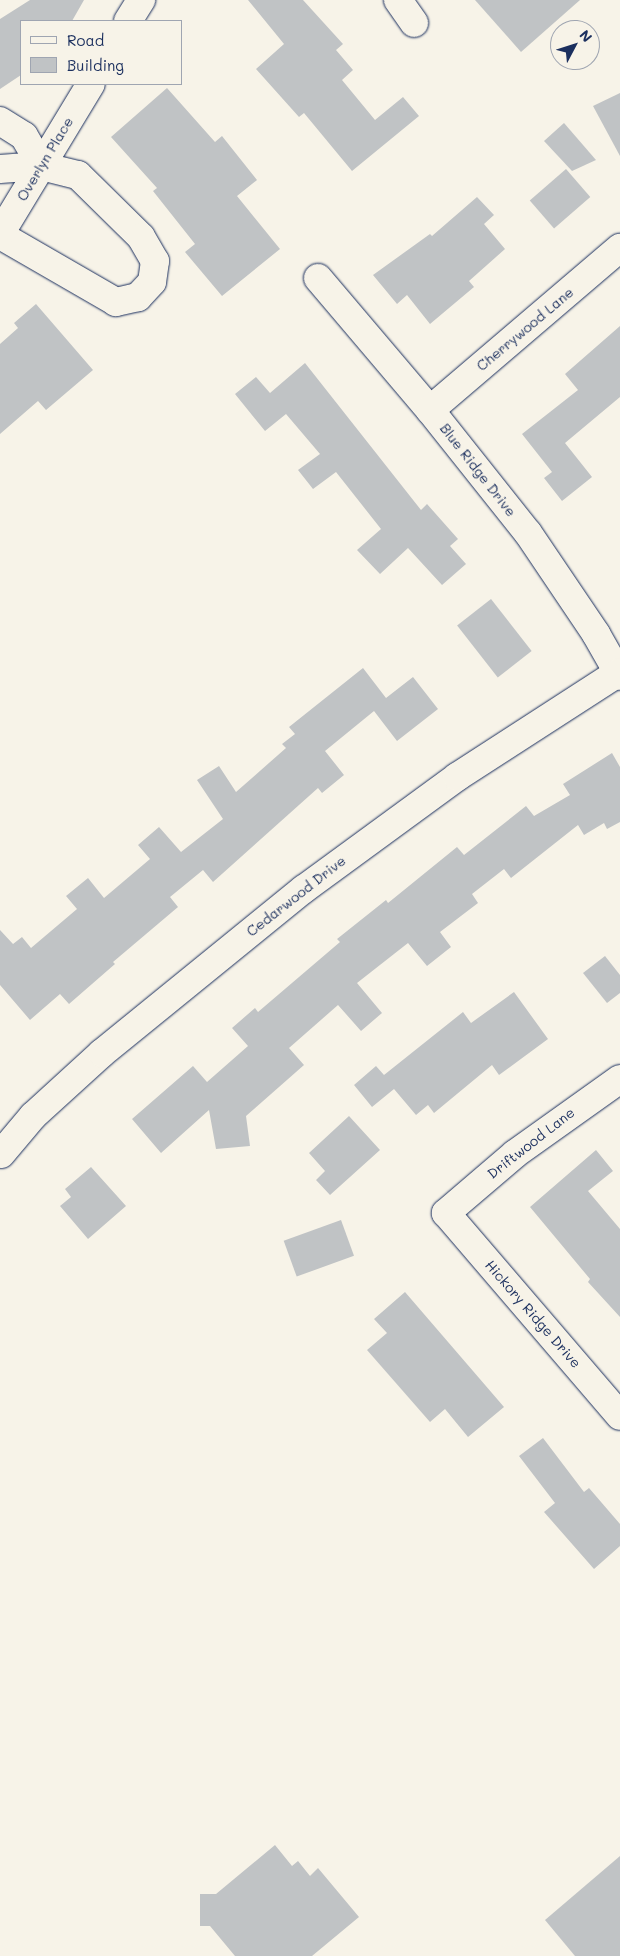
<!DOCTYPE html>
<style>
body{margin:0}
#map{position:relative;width:620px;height:1956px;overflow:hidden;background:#f7f3e8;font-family:Mali,sans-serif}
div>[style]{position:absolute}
.building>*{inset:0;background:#c0c3c5;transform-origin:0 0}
.roads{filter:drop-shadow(0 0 1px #1b2f5e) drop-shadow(0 0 1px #1b2f5e)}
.street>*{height:28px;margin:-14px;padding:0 14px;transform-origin:14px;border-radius:14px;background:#f7f3e8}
span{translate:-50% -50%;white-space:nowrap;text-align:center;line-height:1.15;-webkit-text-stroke:4.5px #f7f3e8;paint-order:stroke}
.street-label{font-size:14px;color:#1b2f5e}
.legend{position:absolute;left:20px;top:20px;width:162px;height:65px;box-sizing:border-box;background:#f7f3e8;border:1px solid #9fa5b1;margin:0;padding:6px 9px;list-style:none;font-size:15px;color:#1b2f5e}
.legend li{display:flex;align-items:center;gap:10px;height:25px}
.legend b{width:25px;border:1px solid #9fa5b1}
.north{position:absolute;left:550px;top:20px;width:50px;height:50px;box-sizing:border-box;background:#f7f3e8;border:1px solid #9fa5b1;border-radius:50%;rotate:50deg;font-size:14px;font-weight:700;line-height:20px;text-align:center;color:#1b2f5e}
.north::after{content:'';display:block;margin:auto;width:18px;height:22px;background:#1b2f5e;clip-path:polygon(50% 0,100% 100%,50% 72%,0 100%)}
</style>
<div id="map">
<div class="building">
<div style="clip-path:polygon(30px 0,84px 0,72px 21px,21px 21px,21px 75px,0 89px,0 19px)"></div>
<div style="clip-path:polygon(248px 0,303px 0,343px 44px,336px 50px,353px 70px,342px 80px,375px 120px,403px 97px,419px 116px,352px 171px,304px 113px,299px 117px,256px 69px,284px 44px)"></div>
<div style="clip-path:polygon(475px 0,580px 0,521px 52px)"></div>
<div style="clip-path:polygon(167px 88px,215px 142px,222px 136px,257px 180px,237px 196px,280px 249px,222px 296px,185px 252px,195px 244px,153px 191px,157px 188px,111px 137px)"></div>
<div style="clip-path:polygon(620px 93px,620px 156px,593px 106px)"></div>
<div style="clip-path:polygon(564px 123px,596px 160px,572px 171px,544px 141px)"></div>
<div style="left:566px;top:169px;width:37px;height:48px;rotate:49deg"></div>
<div style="clip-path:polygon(477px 197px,494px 215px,484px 224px,505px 249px,469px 281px,474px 287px,430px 324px,407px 295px,397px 304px,373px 275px,430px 234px,432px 236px)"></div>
<div style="clip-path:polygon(36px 304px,93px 370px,46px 410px,38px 401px,0 434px,0 344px,18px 328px,14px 323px)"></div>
<div style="clip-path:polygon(620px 326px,620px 397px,565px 443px,592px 477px,562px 501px,544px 478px,552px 472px,522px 434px,578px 390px,565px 374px)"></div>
<div style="clip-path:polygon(305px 363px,421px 510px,427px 504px,458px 539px,450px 546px,466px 564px,442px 585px,408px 548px,380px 574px,357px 550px,381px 529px,336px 472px,313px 489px,298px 470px,320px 454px,286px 414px,265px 431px,235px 394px,256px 377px,270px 393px)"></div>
<div style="left:491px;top:599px;width:66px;height:43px;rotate:52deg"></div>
<div style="clip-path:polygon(363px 668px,386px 698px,413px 677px,438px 709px,397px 741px,374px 711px,325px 751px,344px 775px,322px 793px,318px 788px,213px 882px,203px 870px,170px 897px,178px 907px,113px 962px,115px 964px,69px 1004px,60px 994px,30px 1020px,0 985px,0 930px,13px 944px,22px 937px,31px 948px,77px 909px,66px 896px,88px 878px,104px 898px,150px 859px,138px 845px,159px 827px,181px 852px,223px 819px,197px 780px,219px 766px,236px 792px,286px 748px,282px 744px,295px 734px,289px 727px)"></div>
<div style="clip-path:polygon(612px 753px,620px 767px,620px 822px,607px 829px,604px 823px,584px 835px,578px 825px,511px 878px,504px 869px,472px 894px,478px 903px,440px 932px,451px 947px,427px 966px,408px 943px,357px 983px,382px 1013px,361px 1031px,338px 1005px,289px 1048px,304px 1065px,246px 1116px,250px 1146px,216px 1149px,209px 1110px,161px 1153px,132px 1119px,193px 1066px,207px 1082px,248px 1046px,232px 1028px,255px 1008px,258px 1012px,340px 942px,337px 939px,386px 900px,388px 903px,457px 847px,464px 855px,526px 806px,534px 816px,570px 795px,563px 784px)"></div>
<div style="clip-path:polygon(605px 956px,620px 975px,620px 993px,607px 1003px,583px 973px)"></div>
<div style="clip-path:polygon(514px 992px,548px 1039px,499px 1075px,492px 1065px,434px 1113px,428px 1105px,416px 1115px,394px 1089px,372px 1107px,354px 1085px,376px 1066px,384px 1075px,463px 1012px,471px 1023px)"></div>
<div style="clip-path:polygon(349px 1116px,380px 1150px,330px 1195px,316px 1180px,325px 1171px,309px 1153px)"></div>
<div style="clip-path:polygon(596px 1150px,613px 1171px,588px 1191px,620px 1229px,620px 1317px,588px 1282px,590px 1279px,530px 1207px)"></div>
<div style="clip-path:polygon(91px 1167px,126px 1206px,88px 1239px,60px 1206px,71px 1197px,65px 1189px)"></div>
<div style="left:341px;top:1220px;width:38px;height:61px;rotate:70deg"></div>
<div style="clip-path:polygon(405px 1292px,504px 1407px,468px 1437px,445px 1409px,430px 1422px,367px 1350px,387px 1333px,374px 1319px)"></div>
<div style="clip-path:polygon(543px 1438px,584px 1492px,589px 1488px,620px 1524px,620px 1546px,594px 1569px,544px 1512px,555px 1503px,519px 1456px)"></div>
<div style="clip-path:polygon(275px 1845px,292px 1866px,298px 1861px,310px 1876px,318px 1868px,359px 1917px,312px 1956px,235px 1956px,210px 1926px,200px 1926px,200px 1894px,216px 1894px)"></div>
<div style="clip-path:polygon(620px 1856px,620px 1956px,575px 1956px,545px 1920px)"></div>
</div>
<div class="roads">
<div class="street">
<div style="left:398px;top:0;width:28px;rotate:55deg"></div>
<div style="left:128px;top:21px;width:25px;rotate:-58deg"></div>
<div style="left:0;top:121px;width:28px;rotate:32deg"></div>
<div style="left:24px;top:136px;width:34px;rotate:60deg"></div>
<div style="left:0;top:169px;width:41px;rotate:-4.2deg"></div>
<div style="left:41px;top:166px;width:38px;rotate:14deg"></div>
<div style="left:78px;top:175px;width:88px;rotate:44.5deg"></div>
<div style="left:141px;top:237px;width:28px;rotate:60deg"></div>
<div style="left:155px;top:261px;width:21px;rotate:98deg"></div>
<div style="left:152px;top:282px;width:21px;rotate:133deg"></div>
<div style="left:138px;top:297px;width:23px;rotate:167deg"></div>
<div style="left:116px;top:302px;width:134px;rotate:-150deg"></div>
<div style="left:0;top:234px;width:175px;rotate:-58.8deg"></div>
<div style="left:318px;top:278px;width:173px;rotate:49.7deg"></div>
<div style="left:430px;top:410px;width:157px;rotate:51.5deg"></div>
<div style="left:528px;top:533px;width:122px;rotate:56deg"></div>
<div style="left:596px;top:634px;width:48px;rotate:60.3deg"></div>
<div style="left:430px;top:410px;width:250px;rotate:-40.5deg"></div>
<div style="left:620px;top:1079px;width:129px;rotate:144.5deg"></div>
<div style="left:515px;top:1154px;width:91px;rotate:139.5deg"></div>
<div style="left:446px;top:1213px;width:267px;rotate:49.4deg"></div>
<div style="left:1px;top:1154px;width:50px;rotate:-49.9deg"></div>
<div style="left:33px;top:1116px;width:93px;rotate:-42.4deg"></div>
<div style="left:102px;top:1053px;width:260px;rotate:-39.1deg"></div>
<div style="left:304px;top:889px;width:190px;rotate:-36.2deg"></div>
<div style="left:457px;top:777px;width:192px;rotate:-32.9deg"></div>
</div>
</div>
<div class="street-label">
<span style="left:45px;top:159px;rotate:-59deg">Overlyn Place</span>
<span style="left:525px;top:329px;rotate:-40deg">Cherrywood Lane</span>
<span style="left:478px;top:470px;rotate:52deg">Blue Ridge Drive</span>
<span style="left:296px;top:896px;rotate:-38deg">Cedarwood Drive</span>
<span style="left:531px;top:1143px;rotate:-38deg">Driftwood Lane</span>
<span style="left:533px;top:1314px;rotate:49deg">Hickory Ridge Drive</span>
</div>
<ul class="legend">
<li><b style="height:6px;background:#f7f3e8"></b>Road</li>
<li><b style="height:14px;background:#c0c3c5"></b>Building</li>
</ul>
<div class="north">N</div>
</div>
